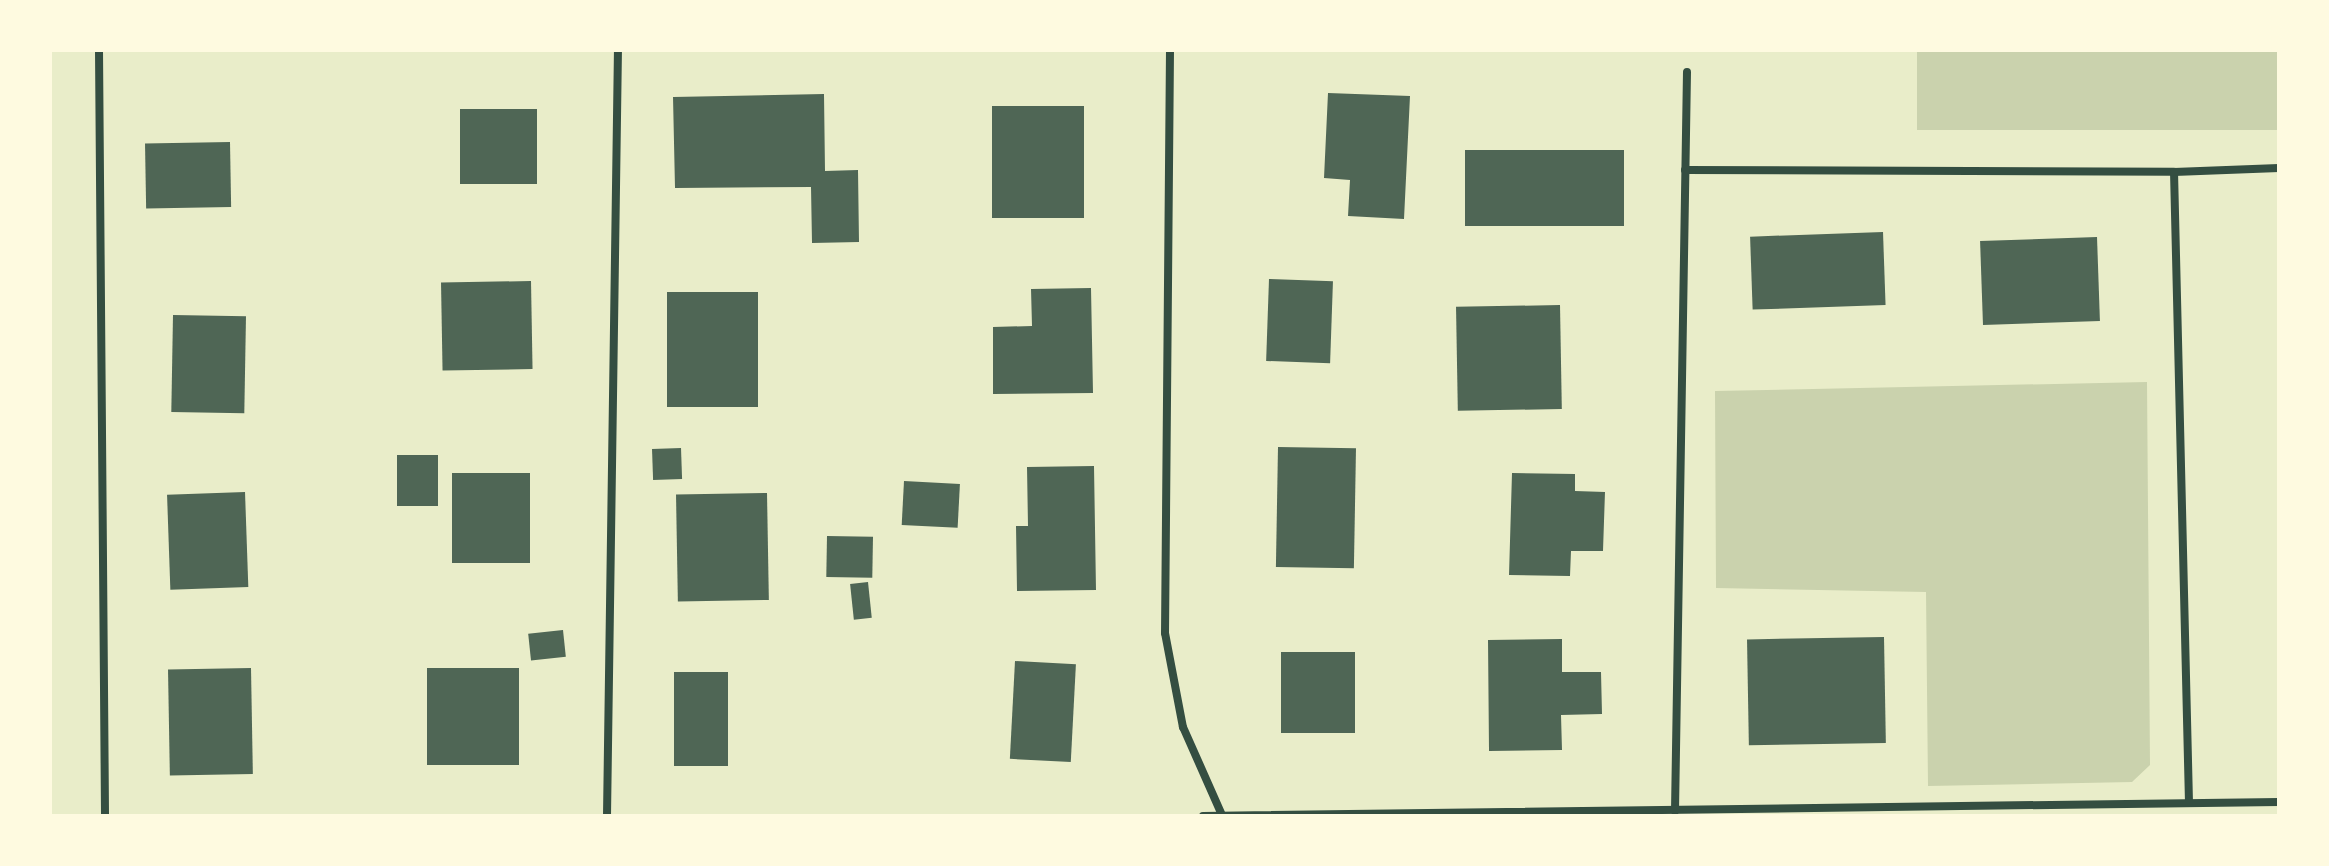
<!DOCTYPE html>
<style>
body{margin:0}
#map{position:relative;width:2329px;height:866px;overflow:hidden;background:#e9edc9;font-family:Merriweather,serif}
div>[style]{position:absolute}
.green>*{inset:0;background:#cad2ad;transform-origin:0 0}
.building>*{inset:0;background:#4f6655;transform-origin:0 0}
.minor>*{height:8px;margin:-4px;padding:0 4px;transform-origin:4px;border-radius:4px;background:#344e41}
span{translate:-50% -50%;white-space:nowrap;text-align:center;line-height:1.15;-webkit-text-stroke:6px #fefae0;paint-order:stroke}
.frame{position:absolute;inset:0;border:52px solid #fefae0;pointer-events:none}
</style>
<div id="map">
<div class="green">
<div style="left:1917px;top:50px;width:362px;height:80px"></div>
<div style="clip-path:polygon(2147px 382px,2150px 765px,2132px 782px,1928px 786px,1926px 592px,1716px 588px,1715px 391px)"></div>
</div>
<div class="building">
<div style="clip-path:polygon(1328px 93px,1410px 96px,1404px 219px,1348px 216px,1350px 180px,1324px 178px)"></div>
<div style="clip-path:polygon(824px 94px,825px 171px,858px 170px,859px 242px,812px 243px,811px 187px,675px 188px,673px 97px)"></div>
<div style="left:992px;top:106px;width:92px;height:112px"></div>
<div style="left:460px;top:109px;width:77px;height:75px"></div>
<div style="left:230px;top:142px;width:65px;height:85px;rotate:89deg"></div>
<div style="left:1465px;top:150px;width:159px;height:76px"></div>
<div style="left:1883px;top:232px;width:73px;height:133px;rotate:88deg"></div>
<div style="left:2097px;top:237px;width:84px;height:117px;rotate:88deg"></div>
<div style="left:1269px;top:279px;width:64px;height:82px;rotate:2deg"></div>
<div style="left:531px;top:281px;width:88px;height:90px;rotate:89deg"></div>
<div style="clip-path:polygon(1091px 288px,1093px 393px,993px 394px,993px 327px,1032px 326px,1031px 289px)"></div>
<div style="left:758px;top:292px;width:115px;height:91px;rotate:90deg"></div>
<div style="left:1560px;top:305px;width:104px;height:104px;rotate:89deg"></div>
<div style="left:173px;top:315px;width:73px;height:97px;rotate:1deg"></div>
<div style="left:1278px;top:447px;width:78px;height:120px;rotate:1deg"></div>
<div style="left:681px;top:448px;width:31px;height:29px;rotate:88deg"></div>
<div style="left:438px;top:455px;width:51px;height:41px;rotate:90deg"></div>
<div style="clip-path:polygon(1094px 466px,1096px 590px,1017px 591px,1016px 526px,1028px 526px,1027px 467px)"></div>
<div style="left:452px;top:473px;width:78px;height:90px"></div>
<div style="clip-path:polygon(1512px 473px,1575px 474px,1575px 491px,1605px 492px,1603px 551px,1571px 551px,1570px 576px,1509px 575px)"></div>
<div style="left:904px;top:481px;width:56px;height:44px;rotate:3deg"></div>
<div style="left:245px;top:492px;width:95px;height:78px;rotate:88deg"></div>
<div style="left:767px;top:493px;width:107px;height:91px;rotate:89deg"></div>
<div style="left:827px;top:536px;width:46px;height:41px;rotate:1deg"></div>
<div style="left:868px;top:582px;width:36px;height:18px;rotate:84deg"></div>
<div style="left:563px;top:630px;width:27px;height:35px;rotate:84deg"></div>
<div style="left:1884px;top:637px;width:106px;height:137px;rotate:89deg"></div>
<div style="clip-path:polygon(1562px 639px,1562px 672px,1601px 672px,1602px 714px,1561px 715px,1562px 750px,1489px 751px,1488px 640px)"></div>
<div style="left:1281px;top:652px;width:74px;height:81px"></div>
<div style="left:1015px;top:661px;width:61px;height:98px;rotate:3deg"></div>
<div style="left:251px;top:668px;width:106px;height:83px;rotate:89deg"></div>
<div style="left:427px;top:668px;width:92px;height:97px"></div>
<div style="left:674px;top:672px;width:54px;height:94px"></div>
</div>
<div class="minor">
<div style="left:99px;top:50px;width:766px;rotate:89.55deg"></div>
<div style="left:1170px;top:50px;width:583px;rotate:90.49deg"></div>
<div style="left:1165px;top:633px;width:96px;rotate:79.2deg"></div>
<div style="left:1183px;top:727px;width:96px;rotate:66.1deg"></div>
<div style="left:1685px;top:170px;width:489px;rotate:0.2deg"></div>
<div style="left:2189px;top:803px;width:631px;rotate:-91.36deg"></div>
<div style="left:2174px;top:172px;width:105px;rotate:-2.2deg"></div>
<div style="left:1675px;top:811px;width:739px;rotate:-89.07deg"></div>
<div style="left:607px;top:816px;width:766px;rotate:-89.18deg"></div>
<div style="left:1203px;top:816px;width:1076px;rotate:-0.75deg"></div>
</div>
<div class="frame"></div>
</div>
